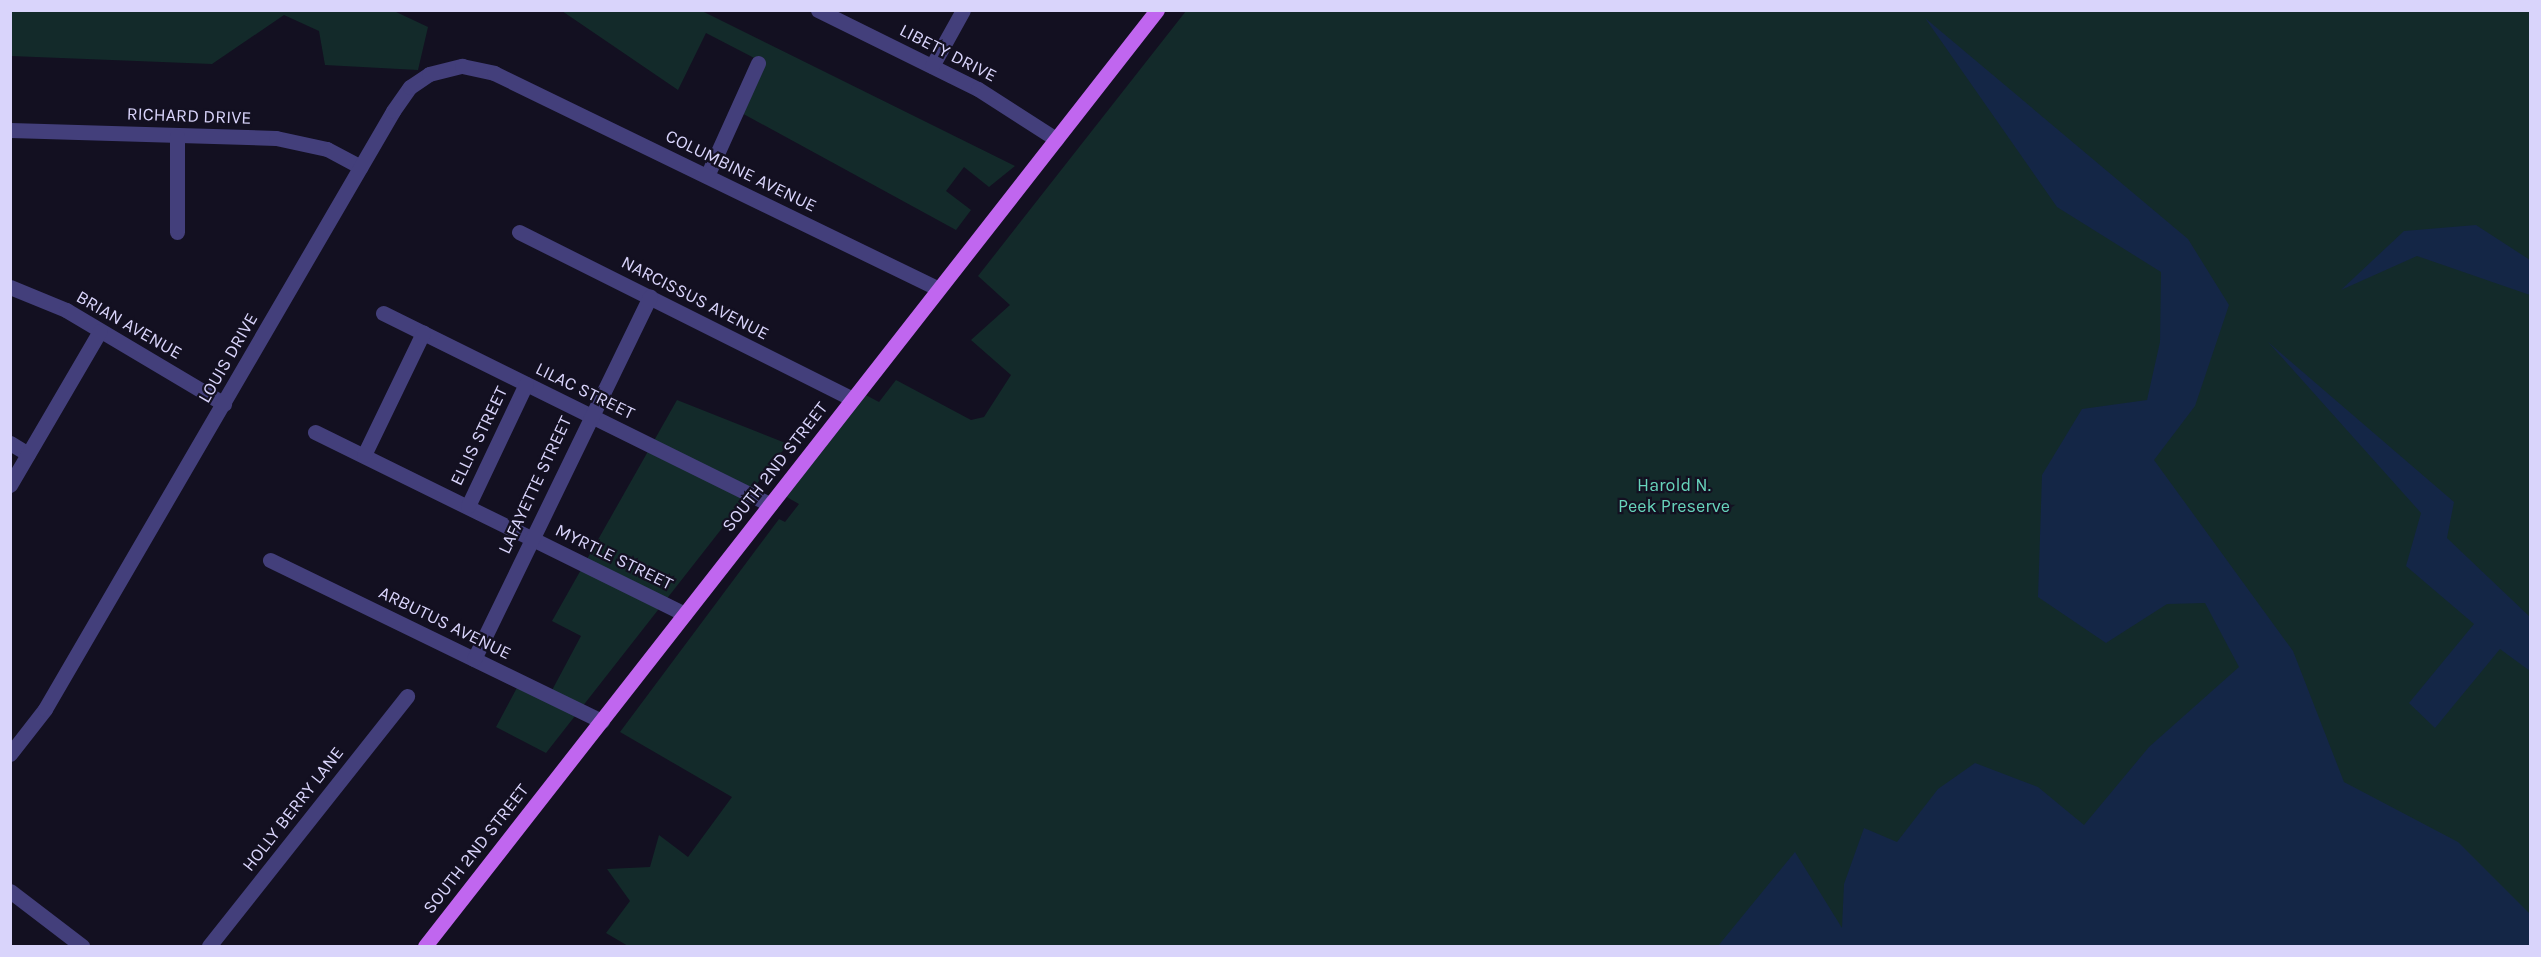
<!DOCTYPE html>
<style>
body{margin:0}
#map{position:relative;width:2541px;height:957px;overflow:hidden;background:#131021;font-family:Karla,sans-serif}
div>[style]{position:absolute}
.green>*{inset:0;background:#132a2a}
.water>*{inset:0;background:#142646}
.minor>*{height:15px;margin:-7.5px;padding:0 7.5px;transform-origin:7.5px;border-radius:7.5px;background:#433f7b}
.major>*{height:15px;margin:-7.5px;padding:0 7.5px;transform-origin:7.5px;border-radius:7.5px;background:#c066ef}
span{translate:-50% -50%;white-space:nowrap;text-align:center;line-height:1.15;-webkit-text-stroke:4.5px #131021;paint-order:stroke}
.street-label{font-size:18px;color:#d9d4fb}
.park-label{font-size:18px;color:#67d3bb}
.frame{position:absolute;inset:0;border:12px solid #d9d4fb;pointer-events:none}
</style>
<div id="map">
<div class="green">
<div style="clip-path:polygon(394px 11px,428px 27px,418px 70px,325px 65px,319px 31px,284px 15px,212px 64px,11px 56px,11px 11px)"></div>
<div style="clip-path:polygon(562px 11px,702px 11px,1015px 166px,989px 187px,964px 167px,946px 191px,971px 210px,956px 230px,738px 111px,762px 62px,706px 33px,678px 90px)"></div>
<div style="clip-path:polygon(1186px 11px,2530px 11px,2530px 920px,1887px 937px,1742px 946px,628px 946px,606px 933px,630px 901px,607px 869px,650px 867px,659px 835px,688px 857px,732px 797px,620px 732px,779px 519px,785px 522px,799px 504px,778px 492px,858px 391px,879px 402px,896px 380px,971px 420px,984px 417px,1011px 375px,971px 340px,1010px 305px,978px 276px)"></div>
<div style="clip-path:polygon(677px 400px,788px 444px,546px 753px,496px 727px,520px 682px,550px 694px,581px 636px,552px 621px)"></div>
</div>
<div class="water">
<div style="clip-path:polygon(1925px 18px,2188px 239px,2229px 305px,2195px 406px,2154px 460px,2293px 651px,2344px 782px,2458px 842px,2530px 914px,2530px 946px,1718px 946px,1795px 852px,1842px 928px,1844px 884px,1864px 828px,1897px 842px,1938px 789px,1975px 763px,2038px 787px,2084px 825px,2149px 747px,2239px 667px,2205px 603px,2167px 604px,2106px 643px,2038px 597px,2042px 475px,2082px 409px,2147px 400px,2160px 342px,2161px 272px,2057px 207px)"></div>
<div style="clip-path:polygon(2476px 225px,2530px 260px,2530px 295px,2417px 256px,2341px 290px,2404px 231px)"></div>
<div style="clip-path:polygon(2268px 342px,2454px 502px,2447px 538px,2530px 617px,2530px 671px,2500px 649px,2435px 728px,2409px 703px,2474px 624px,2406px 566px,2421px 513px)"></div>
</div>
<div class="minor">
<div style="left:818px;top:10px;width:178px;rotate:26.3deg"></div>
<div style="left:978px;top:89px;width:93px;rotate:32.7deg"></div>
<div style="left:932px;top:66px;width:64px;rotate:-61deg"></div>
<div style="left:10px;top:130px;width:266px;rotate:1.7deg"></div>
<div style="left:276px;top:138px;width:52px;rotate:12.2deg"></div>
<div style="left:327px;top:149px;width:38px;rotate:28deg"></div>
<div style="left:177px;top:136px;width:96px;rotate:90deg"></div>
<div style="left:707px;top:176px;width:124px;rotate:-65.7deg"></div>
<div style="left:519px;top:232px;width:373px;rotate:26.6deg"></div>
<div style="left:10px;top:287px;width:61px;rotate:22.3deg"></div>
<div style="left:66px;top:310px;width:184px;rotate:30.7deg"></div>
<div style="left:383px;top:313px;width:432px;rotate:26.3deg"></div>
<div style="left:315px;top:432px;width:412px;rotate:26.2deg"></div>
<div style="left:10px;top:443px;width:21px;rotate:31deg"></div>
<div style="left:364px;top:455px;width:136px;rotate:-64.2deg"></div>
<div style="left:10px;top:485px;width:178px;rotate:-59.7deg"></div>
<div style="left:468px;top:506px;width:135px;rotate:-64.6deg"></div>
<div style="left:270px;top:560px;width:369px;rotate:25.9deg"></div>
<div style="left:474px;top:659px;width:403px;rotate:-64.1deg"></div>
<div style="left:10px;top:754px;width:57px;rotate:-52.1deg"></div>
<div style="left:45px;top:709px;width:692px;rotate:-59.8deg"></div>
<div style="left:393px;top:111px;width:29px;rotate:-55deg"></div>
<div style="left:410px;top:87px;width:23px;rotate:-34deg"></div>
<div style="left:429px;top:74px;width:34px;rotate:-14deg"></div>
<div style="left:462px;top:66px;width:33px;rotate:12deg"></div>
<div style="left:494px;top:73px;width:494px;rotate:25.9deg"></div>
<div style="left:10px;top:891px;width:91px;rotate:37.4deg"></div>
<div style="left:209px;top:946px;width:319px;rotate:-51.6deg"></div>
</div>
<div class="major">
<div style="left:425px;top:946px;width:1188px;rotate:-51.97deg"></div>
</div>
<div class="street-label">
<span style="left:948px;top:53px;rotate:27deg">LIBETY DRIVE</span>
<span style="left:189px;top:116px;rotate:2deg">RICHARD DRIVE</span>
<span style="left:741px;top:171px;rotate:26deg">COLUMBINE AVENUE</span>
<span style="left:695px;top:298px;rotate:27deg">NARCISSUS AVENUE</span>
<span style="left:129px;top:325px;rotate:30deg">BRIAN AVENUE</span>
<span style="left:228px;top:358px;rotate:-60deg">LOUIS DRIVE</span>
<span style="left:585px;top:391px;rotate:26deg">LILAC STREET</span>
<span style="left:479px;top:436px;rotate:-64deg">ELLIS STREET</span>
<span style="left:775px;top:467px;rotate:-52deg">SOUTH 2ND STREET</span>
<span style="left:535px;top:485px;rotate:-65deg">LAFAYETTE STREET</span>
<span style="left:614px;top:557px;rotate:26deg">MYRTLE STREET</span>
<span style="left:445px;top:623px;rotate:26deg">ARBUTUS AVENUE</span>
<span style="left:293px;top:809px;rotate:-52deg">HOLLY BERRY LANE</span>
<span style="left:476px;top:849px;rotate:-52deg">SOUTH 2ND STREET</span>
</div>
<div class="park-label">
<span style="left:1674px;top:496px">Harold N.<br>Peek Preserve</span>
</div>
<div class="frame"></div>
</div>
